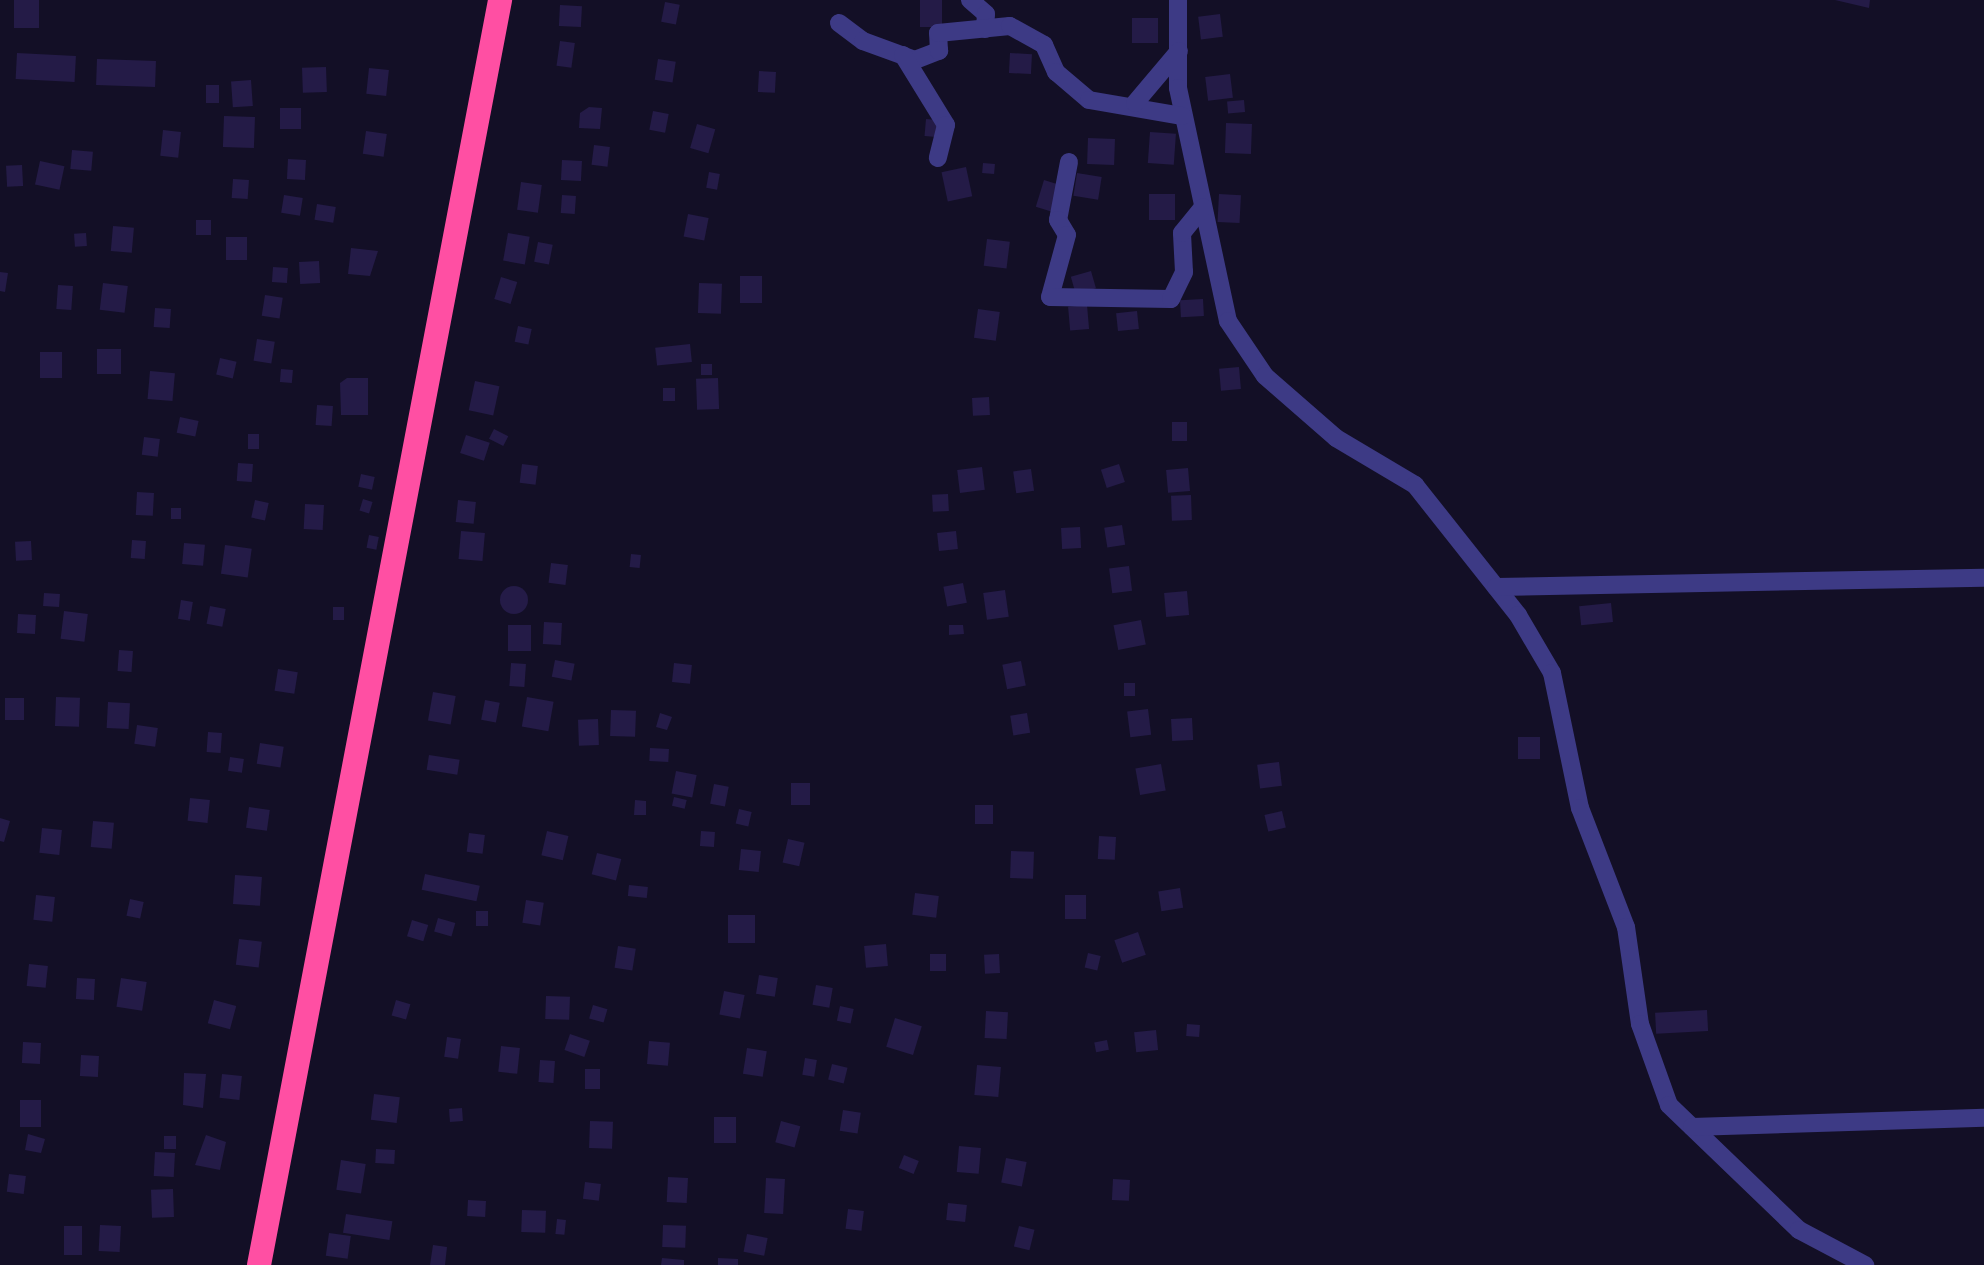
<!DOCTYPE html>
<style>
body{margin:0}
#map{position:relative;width:1984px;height:1265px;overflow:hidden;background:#130f26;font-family:"Work Sans",sans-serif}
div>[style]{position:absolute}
.building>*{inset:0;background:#241b47;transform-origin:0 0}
.round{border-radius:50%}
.minor>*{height:18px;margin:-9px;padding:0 9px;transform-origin:9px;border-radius:9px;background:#3d3a85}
.highway>*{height:24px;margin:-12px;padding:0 12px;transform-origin:12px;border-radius:12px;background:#ff4fa3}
span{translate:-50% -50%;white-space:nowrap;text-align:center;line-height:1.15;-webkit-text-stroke:6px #130f26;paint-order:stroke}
</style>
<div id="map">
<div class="building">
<div style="left:14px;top:0;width:25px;height:28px"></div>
<div style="left:920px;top:0;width:22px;height:27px"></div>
<div style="clip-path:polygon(1835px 0,1870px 0,1869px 8px)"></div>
<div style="left:665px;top:2px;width:15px;height:20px;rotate:11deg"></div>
<div style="left:560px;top:5px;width:22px;height:21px;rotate:3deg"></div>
<div style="left:1220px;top:14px;width:23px;height:22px;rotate:83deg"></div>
<div style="left:1132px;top:18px;width:26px;height:25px"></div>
<div style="left:560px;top:41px;width:15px;height:25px;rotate:8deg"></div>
<div style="left:17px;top:53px;width:59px;height:26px;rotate:3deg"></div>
<div style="left:1010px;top:53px;width:22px;height:20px;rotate:3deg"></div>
<div style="left:97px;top:59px;width:59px;height:26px;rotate:2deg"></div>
<div style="left:658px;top:59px;width:18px;height:21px;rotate:9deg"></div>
<div style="left:326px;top:67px;width:25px;height:24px;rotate:88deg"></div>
<div style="left:369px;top:68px;width:20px;height:26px;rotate:6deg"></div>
<div style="left:759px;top:71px;width:17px;height:21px;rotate:3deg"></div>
<div style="left:1230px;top:74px;width:24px;height:25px;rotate:83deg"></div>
<div style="left:251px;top:80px;width:26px;height:20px;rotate:86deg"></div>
<div style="left:206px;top:85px;width:13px;height:18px"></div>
<div style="left:1244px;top:100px;width:12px;height:17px;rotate:85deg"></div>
<div style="clip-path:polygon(589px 107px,602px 108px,600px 129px,579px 128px,580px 113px)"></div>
<div style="left:280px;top:108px;width:21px;height:21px"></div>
<div style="left:653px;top:111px;width:16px;height:19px;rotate:11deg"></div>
<div style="left:224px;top:116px;width:31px;height:31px;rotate:2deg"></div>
<div style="left:926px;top:119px;width:12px;height:17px;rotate:5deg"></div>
<div style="left:1226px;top:123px;width:26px;height:30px;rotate:2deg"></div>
<div style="left:697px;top:124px;width:19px;height:25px;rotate:16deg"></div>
<div style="left:163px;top:130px;width:18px;height:26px;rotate:6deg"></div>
<div style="left:366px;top:131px;width:21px;height:23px;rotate:8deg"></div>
<div style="left:1150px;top:132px;width:26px;height:31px;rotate:4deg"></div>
<div style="left:1088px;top:138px;width:27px;height:26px;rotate:2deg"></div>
<div style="left:594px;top:145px;width:16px;height:20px;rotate:7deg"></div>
<div style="left:72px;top:150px;width:21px;height:19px;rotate:5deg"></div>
<div style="left:288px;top:159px;width:18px;height:20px;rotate:3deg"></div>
<div style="left:562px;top:160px;width:20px;height:20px;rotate:3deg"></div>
<div style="left:40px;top:161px;width:25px;height:24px;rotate:12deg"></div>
<div style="left:983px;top:163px;width:12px;height:10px;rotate:5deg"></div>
<div style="left:22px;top:165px;width:21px;height:16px;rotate:87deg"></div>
<div style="left:966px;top:167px;width:30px;height:25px;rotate:78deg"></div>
<div style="left:709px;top:172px;width:11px;height:16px;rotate:10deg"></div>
<div style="left:1077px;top:173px;width:25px;height:23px;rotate:9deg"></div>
<div style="left:233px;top:179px;width:16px;height:19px;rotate:4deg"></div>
<div style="left:1044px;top:180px;width:21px;height:28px;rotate:17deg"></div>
<div style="left:521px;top:182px;width:21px;height:28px;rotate:8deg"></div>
<div style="left:1149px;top:194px;width:26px;height:26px"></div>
<div style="left:1219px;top:194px;width:22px;height:28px;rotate:3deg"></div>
<div style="left:284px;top:195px;width:19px;height:18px;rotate:9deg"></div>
<div style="left:562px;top:195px;width:14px;height:18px;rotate:4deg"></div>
<div style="left:317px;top:204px;width:19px;height:16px;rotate:9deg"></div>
<div style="left:688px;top:214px;width:21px;height:23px;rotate:11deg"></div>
<div style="left:196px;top:220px;width:15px;height:15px"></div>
<div style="left:113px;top:226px;width:21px;height:25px;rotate:5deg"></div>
<div style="left:86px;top:233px;width:13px;height:12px;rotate:86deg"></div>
<div style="left:508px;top:233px;width:22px;height:28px;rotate:10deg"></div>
<div style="left:226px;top:237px;width:21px;height:23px"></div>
<div style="left:987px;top:239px;width:23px;height:27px;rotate:7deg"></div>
<div style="left:538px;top:242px;width:15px;height:20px;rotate:11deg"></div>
<div style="clip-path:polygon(351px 248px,378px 251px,370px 276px,348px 274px)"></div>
<div style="left:319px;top:261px;width:22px;height:20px;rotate:87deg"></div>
<div style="left:273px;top:267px;width:15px;height:15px;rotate:4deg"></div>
<div style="left:1091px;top:271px;width:18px;height:21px;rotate:74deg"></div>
<div style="clip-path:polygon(0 272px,8px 273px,5px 292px,0 291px)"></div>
<div style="left:740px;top:276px;width:22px;height:27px"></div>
<div style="left:501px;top:277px;width:17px;height:23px;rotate:17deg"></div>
<div style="left:103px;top:283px;width:25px;height:27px;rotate:7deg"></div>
<div style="left:699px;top:283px;width:23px;height:30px;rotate:2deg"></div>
<div style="left:58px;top:285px;width:15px;height:24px;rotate:4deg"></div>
<div style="left:265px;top:295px;width:18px;height:21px;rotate:9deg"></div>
<div style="left:1203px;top:299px;width:17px;height:23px;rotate:87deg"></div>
<div style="left:1087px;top:305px;width:24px;height:19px;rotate:85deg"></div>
<div style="left:155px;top:308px;width:16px;height:19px;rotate:4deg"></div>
<div style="left:978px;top:309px;width:22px;height:29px;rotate:8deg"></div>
<div style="left:1137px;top:311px;width:18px;height:21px;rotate:84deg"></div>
<div style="left:518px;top:326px;width:14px;height:16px;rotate:12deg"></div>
<div style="left:257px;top:339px;width:18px;height:22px;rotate:9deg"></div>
<div style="left:690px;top:344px;width:18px;height:35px;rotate:84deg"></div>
<div style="left:97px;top:349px;width:24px;height:25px"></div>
<div style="left:40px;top:352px;width:22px;height:26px"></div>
<div style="left:220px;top:358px;width:17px;height:17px;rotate:13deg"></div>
<div style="left:701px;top:364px;width:11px;height:11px"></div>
<div style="left:1239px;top:367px;width:22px;height:20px;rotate:85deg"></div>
<div style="left:281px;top:369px;width:12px;height:13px;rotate:5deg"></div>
<div style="left:150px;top:371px;width:25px;height:28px;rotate:5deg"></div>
<div style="clip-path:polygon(347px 378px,368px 378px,368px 415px,341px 415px,340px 383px)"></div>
<div style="left:718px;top:378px;width:31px;height:22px;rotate:88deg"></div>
<div style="left:475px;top:381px;width:25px;height:30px;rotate:12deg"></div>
<div style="left:663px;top:388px;width:12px;height:13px"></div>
<div style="left:989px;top:397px;width:18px;height:17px;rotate:87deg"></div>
<div style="left:317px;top:405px;width:16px;height:20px;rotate:4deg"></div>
<div style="left:180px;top:417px;width:19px;height:16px;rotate:12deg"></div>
<div style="left:1172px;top:422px;width:15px;height:19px"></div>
<div style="left:494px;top:429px;width:16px;height:11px;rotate:27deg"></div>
<div style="left:248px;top:434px;width:11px;height:15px"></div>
<div style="left:466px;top:435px;width:25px;height:19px;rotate:18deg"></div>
<div style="left:144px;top:437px;width:16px;height:18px;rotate:7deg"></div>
<div style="left:238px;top:463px;width:15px;height:18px;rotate:4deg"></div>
<div style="left:522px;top:464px;width:16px;height:19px;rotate:7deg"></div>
<div style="left:1119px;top:464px;width:19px;height:19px;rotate:72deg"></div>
<div style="left:982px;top:467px;width:23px;height:25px;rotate:83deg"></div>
<div style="left:1188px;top:468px;width:23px;height:22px;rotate:85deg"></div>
<div style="left:1031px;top:469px;width:22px;height:18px;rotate:82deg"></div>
<div style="left:361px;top:474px;width:14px;height:13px;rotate:12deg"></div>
<div style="left:137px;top:492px;width:17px;height:23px;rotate:3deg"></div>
<div style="left:948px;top:494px;width:17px;height:16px;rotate:87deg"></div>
<div style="left:1191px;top:495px;width:25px;height:20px;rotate:88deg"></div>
<div style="left:363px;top:499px;width:10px;height:12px;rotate:17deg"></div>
<div style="left:255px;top:500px;width:14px;height:18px;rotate:12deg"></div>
<div style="left:458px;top:500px;width:18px;height:22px;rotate:6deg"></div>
<div style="left:305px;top:504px;width:19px;height:25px;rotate:3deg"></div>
<div style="left:171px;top:508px;width:10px;height:11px"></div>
<div style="left:1122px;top:525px;width:20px;height:18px;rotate:81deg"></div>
<div style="left:1080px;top:527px;width:21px;height:19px;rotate:87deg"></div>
<div style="left:461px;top:531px;width:24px;height:28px;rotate:5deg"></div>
<div style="left:956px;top:531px;width:18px;height:19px;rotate:84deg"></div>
<div style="left:369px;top:535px;width:10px;height:13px;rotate:11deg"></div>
<div style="left:132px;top:540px;width:14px;height:18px;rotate:4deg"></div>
<div style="left:31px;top:541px;width:19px;height:16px;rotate:87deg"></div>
<div style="left:184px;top:543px;width:21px;height:21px;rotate:5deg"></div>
<div style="left:225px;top:545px;width:27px;height:29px;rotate:8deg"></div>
<div style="left:631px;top:554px;width:10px;height:13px;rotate:6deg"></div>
<div style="left:551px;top:563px;width:17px;height:20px;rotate:7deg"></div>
<div style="left:1129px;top:566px;width:25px;height:20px;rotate:83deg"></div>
<div style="left:963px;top:583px;width:20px;height:20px;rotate:79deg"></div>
<div class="round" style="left:500px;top:586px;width:28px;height:28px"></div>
<div style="left:1005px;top:590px;width:27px;height:22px;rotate:82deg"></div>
<div style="left:1187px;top:591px;width:24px;height:23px;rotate:85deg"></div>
<div style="left:44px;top:593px;width:16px;height:13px;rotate:4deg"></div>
<div style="left:181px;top:600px;width:12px;height:19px;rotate:9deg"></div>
<div style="left:1611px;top:603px;width:19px;height:32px;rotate:84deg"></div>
<div style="left:210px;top:606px;width:16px;height:18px;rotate:11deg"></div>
<div style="left:333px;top:607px;width:11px;height:13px"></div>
<div style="left:64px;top:611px;width:24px;height:28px;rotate:7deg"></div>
<div style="left:18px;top:614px;width:18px;height:19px;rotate:3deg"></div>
<div style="left:1141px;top:620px;width:25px;height:28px;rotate:79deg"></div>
<div style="left:544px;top:622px;width:18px;height:22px;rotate:3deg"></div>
<div style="left:508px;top:625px;width:23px;height:26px"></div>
<div style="clip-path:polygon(949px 625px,963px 625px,964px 634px,949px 635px)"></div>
<div style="left:119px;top:650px;width:14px;height:21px;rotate:4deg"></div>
<div style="left:555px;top:660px;width:20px;height:17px;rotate:11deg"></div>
<div style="left:1021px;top:661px;width:25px;height:19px;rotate:79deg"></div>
<div style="left:511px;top:663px;width:15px;height:23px;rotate:4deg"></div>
<div style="left:674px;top:663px;width:18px;height:19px;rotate:6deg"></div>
<div style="left:278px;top:669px;width:20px;height:22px;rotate:9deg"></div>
<div style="left:1135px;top:683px;width:13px;height:11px;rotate:90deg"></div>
<div style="left:433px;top:692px;width:23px;height:29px;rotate:10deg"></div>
<div style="left:56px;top:697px;width:24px;height:29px;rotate:2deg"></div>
<div style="left:527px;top:697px;width:27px;height:30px;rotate:10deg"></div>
<div style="left:5px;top:698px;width:19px;height:22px"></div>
<div style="left:485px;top:700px;width:15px;height:20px;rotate:11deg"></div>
<div style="left:108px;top:702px;width:22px;height:26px;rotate:3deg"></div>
<div style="left:1148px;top:709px;width:26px;height:21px;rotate:83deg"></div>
<div style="left:611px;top:710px;width:25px;height:26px;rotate:2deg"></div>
<div style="clip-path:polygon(660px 713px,672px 717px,667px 730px,656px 727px)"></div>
<div style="left:1027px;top:713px;width:20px;height:17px;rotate:81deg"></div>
<div style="left:1192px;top:718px;width:22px;height:21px;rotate:87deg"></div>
<div style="left:598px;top:719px;width:26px;height:20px;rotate:88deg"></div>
<div style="left:137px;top:725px;width:21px;height:19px;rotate:8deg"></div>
<div style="left:208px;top:732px;width:14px;height:20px;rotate:4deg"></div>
<div style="left:1518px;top:737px;width:22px;height:22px"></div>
<div style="left:260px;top:743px;width:24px;height:21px;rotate:9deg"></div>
<div style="left:650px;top:748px;width:19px;height:13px;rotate:3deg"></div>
<div style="left:429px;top:755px;width:31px;height:15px;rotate:9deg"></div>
<div style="left:230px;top:757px;width:14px;height:14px;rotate:8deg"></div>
<div style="left:1279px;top:762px;width:24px;height:22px;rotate:83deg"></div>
<div style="left:1161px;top:764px;width:27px;height:26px;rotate:80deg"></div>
<div style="left:676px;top:771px;width:21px;height:23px;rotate:11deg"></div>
<div style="left:791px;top:783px;width:19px;height:22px"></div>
<div style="left:714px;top:784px;width:15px;height:20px;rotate:11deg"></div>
<div style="left:674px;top:797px;width:13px;height:9px;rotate:13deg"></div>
<div style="left:190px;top:798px;width:20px;height:23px;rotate:6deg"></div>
<div style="clip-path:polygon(635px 800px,646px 801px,646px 815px,634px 815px)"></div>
<div style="left:993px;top:805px;width:19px;height:18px;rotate:90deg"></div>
<div style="left:249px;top:807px;width:21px;height:21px;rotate:8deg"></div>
<div style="left:739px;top:809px;width:13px;height:15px;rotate:13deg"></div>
<div style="left:1282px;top:811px;width:17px;height:18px;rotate:77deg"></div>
<div style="clip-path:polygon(0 818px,10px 821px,4px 842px,0 841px)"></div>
<div style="left:93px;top:821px;width:21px;height:26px;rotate:5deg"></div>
<div style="left:42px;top:828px;width:20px;height:25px;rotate:6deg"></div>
<div style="left:547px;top:831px;width:22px;height:25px;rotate:13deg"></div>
<div style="left:701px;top:831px;width:14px;height:15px;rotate:4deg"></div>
<div style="left:469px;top:833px;width:16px;height:19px;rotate:7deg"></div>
<div style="left:1099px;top:836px;width:17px;height:23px;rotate:3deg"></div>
<div style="left:788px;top:839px;width:17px;height:24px;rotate:13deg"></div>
<div style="left:741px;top:849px;width:20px;height:21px;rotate:6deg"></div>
<div style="left:1011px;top:851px;width:23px;height:27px;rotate:2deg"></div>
<div style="left:597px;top:853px;width:25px;height:22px;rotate:14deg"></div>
<div style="left:425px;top:874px;width:56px;height:16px;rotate:12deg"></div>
<div style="left:235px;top:875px;width:27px;height:29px;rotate:4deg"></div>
<div style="left:629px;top:885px;width:19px;height:11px;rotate:6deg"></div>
<div style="left:1180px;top:888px;width:20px;height:22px;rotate:81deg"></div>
<div style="left:915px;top:893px;width:24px;height:22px;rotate:7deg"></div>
<div style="left:36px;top:895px;width:19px;height:25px;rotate:6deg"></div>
<div style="left:1065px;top:895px;width:21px;height:24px"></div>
<div style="left:130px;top:899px;width:14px;height:17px;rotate:12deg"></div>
<div style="left:526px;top:900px;width:18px;height:23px;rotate:9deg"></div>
<div style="left:476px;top:911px;width:12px;height:15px"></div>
<div style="left:728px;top:915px;width:27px;height:28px"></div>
<div style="left:438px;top:918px;width:18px;height:14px;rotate:16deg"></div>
<div style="left:412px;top:920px;width:17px;height:17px;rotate:17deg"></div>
<div style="left:1138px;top:932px;width:24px;height:25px;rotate:71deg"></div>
<div style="left:239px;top:939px;width:23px;height:26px;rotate:7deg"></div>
<div style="left:886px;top:944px;width:22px;height:22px;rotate:85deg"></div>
<div style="left:618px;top:946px;width:18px;height:22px;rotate:9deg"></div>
<div style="left:1088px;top:953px;width:13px;height:15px;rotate:13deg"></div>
<div style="left:946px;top:954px;width:17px;height:16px;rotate:90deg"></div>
<div style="left:999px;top:954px;width:19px;height:15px;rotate:87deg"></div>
<div style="left:29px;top:964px;width:19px;height:22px;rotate:6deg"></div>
<div style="left:759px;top:975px;width:19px;height:19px;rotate:9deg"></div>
<div style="left:77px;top:978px;width:18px;height:21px;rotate:3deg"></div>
<div style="left:121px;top:978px;width:26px;height:29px;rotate:9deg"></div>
<div style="left:816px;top:985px;width:17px;height:20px;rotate:10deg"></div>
<div style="left:724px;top:991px;width:21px;height:24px;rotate:11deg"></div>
<div style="left:546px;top:996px;width:24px;height:23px;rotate:2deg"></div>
<div style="left:214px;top:1000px;width:23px;height:24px;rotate:15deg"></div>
<div style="left:396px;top:1000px;width:15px;height:16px;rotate:16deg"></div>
<div style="left:593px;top:1005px;width:15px;height:14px;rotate:16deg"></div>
<div style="left:840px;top:1006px;width:14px;height:15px;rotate:12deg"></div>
<div style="left:1707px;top:1010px;width:21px;height:52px;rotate:87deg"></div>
<div style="left:986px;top:1011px;width:22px;height:27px;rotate:3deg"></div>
<div style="left:895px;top:1018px;width:28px;height:30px;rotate:17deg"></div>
<div style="left:1187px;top:1024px;width:13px;height:12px;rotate:4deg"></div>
<div style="left:1156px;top:1030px;width:20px;height:22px;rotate:84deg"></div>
<div style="left:570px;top:1034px;width:21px;height:17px;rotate:19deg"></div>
<div style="left:447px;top:1037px;width:14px;height:20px;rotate:8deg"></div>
<div style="left:1107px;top:1040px;width:10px;height:13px;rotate:79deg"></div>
<div style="left:649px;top:1041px;width:21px;height:23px;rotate:5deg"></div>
<div style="left:23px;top:1042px;width:18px;height:21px;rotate:3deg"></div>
<div style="left:501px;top:1046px;width:19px;height:26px;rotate:6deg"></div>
<div style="left:747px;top:1048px;width:20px;height:26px;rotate:9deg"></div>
<div style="left:81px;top:1055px;width:18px;height:21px;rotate:3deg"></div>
<div style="left:805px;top:1058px;width:12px;height:17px;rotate:9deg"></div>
<div style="left:540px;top:1060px;width:15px;height:22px;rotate:4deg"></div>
<div style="left:832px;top:1064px;width:16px;height:16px;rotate:14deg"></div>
<div style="left:977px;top:1065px;width:24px;height:30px;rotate:5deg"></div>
<div style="left:585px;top:1069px;width:15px;height:20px"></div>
<div style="clip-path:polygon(184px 1073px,206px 1074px,203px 1108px,183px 1105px)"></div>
<div style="left:222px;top:1074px;width:20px;height:24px;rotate:6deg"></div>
<div style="left:374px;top:1094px;width:26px;height:26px;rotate:7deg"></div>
<div style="left:20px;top:1100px;width:21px;height:27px"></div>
<div style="left:462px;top:1108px;width:13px;height:13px;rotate:86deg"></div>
<div style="left:843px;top:1110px;width:18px;height:21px;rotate:9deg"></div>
<div style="left:714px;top:1117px;width:22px;height:26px"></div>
<div style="left:590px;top:1121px;width:23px;height:27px;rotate:2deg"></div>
<div style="left:781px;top:1121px;width:20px;height:22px;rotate:15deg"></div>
<div style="clip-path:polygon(28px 1134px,45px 1139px,41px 1153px,25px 1150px)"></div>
<div style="clip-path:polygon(206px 1135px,226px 1142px,220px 1170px,195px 1165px)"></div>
<div style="left:164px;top:1136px;width:12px;height:13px"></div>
<div style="left:959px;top:1146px;width:22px;height:26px;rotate:5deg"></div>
<div style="left:376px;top:1149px;width:19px;height:14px;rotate:3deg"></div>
<div style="left:155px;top:1152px;width:20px;height:24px;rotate:3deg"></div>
<div style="left:904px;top:1155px;width:16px;height:14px;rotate:22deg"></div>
<div style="left:1006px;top:1158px;width:21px;height:25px;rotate:11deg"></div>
<div style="left:341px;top:1160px;width:25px;height:30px;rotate:9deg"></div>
<div style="left:9px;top:1174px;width:17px;height:18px;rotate:7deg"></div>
<div style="left:668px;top:1177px;width:20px;height:25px;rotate:3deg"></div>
<div style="left:766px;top:1178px;width:19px;height:35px;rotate:3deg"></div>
<div style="left:1113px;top:1179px;width:17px;height:21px;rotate:3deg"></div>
<div style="left:585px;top:1182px;width:16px;height:17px;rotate:7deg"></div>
<div style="left:173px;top:1189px;width:28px;height:22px;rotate:88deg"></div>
<div style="left:468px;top:1200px;width:18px;height:16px;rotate:3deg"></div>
<div style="left:948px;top:1203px;width:19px;height:17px;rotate:6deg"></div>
<div style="left:848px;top:1209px;width:16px;height:20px;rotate:7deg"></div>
<div style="left:522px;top:1210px;width:24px;height:22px;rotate:2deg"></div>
<div style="left:346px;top:1214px;width:47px;height:19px;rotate:9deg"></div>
<div style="left:557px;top:1219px;width:9px;height:15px;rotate:6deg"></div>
<div style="left:100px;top:1225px;width:21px;height:26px;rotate:3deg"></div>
<div style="left:663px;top:1225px;width:23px;height:22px;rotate:2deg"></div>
<div style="left:64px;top:1226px;width:18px;height:29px"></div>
<div style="left:1019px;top:1226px;width:16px;height:21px;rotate:14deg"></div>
<div style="left:329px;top:1233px;width:22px;height:23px;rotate:8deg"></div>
<div style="left:747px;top:1234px;width:21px;height:18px;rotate:11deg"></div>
<div style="clip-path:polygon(433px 1245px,447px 1247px,445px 1265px,430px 1265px)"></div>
<div style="clip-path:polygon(662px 1258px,684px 1260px,684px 1265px,661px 1265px)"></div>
<div style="clip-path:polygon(718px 1258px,738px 1259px,738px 1265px,718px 1265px)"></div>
</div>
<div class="minor">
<div style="left:970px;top:0;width:21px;rotate:41deg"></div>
<div style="left:986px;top:14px;width:15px;rotate:94deg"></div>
<div style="left:1178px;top:0;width:88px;rotate:90deg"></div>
<div style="left:1178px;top:88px;width:238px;rotate:77.9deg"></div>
<div style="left:1228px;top:321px;width:66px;rotate:56.1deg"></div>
<div style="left:1265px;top:376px;width:94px;rotate:41.1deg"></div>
<div style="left:1336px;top:438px;width:92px;rotate:30.7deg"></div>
<div style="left:1415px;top:485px;width:166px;rotate:51.6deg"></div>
<div style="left:1518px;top:615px;width:67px;rotate:59.6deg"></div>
<div style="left:1552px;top:673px;width:138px;rotate:78.3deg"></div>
<div style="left:1580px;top:808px;width:128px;rotate:68.9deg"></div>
<div style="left:1626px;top:927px;width:98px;rotate:81.8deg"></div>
<div style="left:1640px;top:1024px;width:86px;rotate:70.3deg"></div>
<div style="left:1669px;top:1105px;width:180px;rotate:43.9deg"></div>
<div style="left:1799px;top:1230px;width:75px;rotate:27.9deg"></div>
<div style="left:839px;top:23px;width:30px;rotate:37deg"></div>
<div style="left:863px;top:41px;width:55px;rotate:20.1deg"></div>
<div style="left:915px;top:60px;width:26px;rotate:-21deg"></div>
<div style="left:939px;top:51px;width:18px;rotate:-93deg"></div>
<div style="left:938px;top:33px;width:72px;rotate:-5.6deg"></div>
<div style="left:1010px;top:26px;width:39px;rotate:29deg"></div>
<div style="left:1044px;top:45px;width:30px;rotate:66deg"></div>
<div style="left:1056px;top:72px;width:43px;rotate:40.3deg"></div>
<div style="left:1089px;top:100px;width:95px;rotate:9.7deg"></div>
<div style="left:903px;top:55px;width:82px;rotate:58.4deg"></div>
<div style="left:946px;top:125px;width:34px;rotate:104deg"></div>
<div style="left:1135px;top:103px;width:68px;rotate:-49.8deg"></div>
<div style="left:1069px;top:162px;width:59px;rotate:100.7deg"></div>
<div style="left:1058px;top:220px;width:17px;rotate:59deg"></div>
<div style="left:1067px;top:235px;width:64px;rotate:105.3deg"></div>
<div style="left:1050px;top:297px;width:121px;rotate:0.9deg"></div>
<div style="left:1171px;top:299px;width:30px;rotate:-64deg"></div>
<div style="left:1184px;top:272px;width:39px;rotate:-93deg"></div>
<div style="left:1182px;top:233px;width:33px;rotate:-51deg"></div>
<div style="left:1496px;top:587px;width:488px;rotate:-1.1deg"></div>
<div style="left:1692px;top:1127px;width:292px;rotate:-1.8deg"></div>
</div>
<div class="highway">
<div style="left:259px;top:1265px;width:1288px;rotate:-79.21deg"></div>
</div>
</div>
